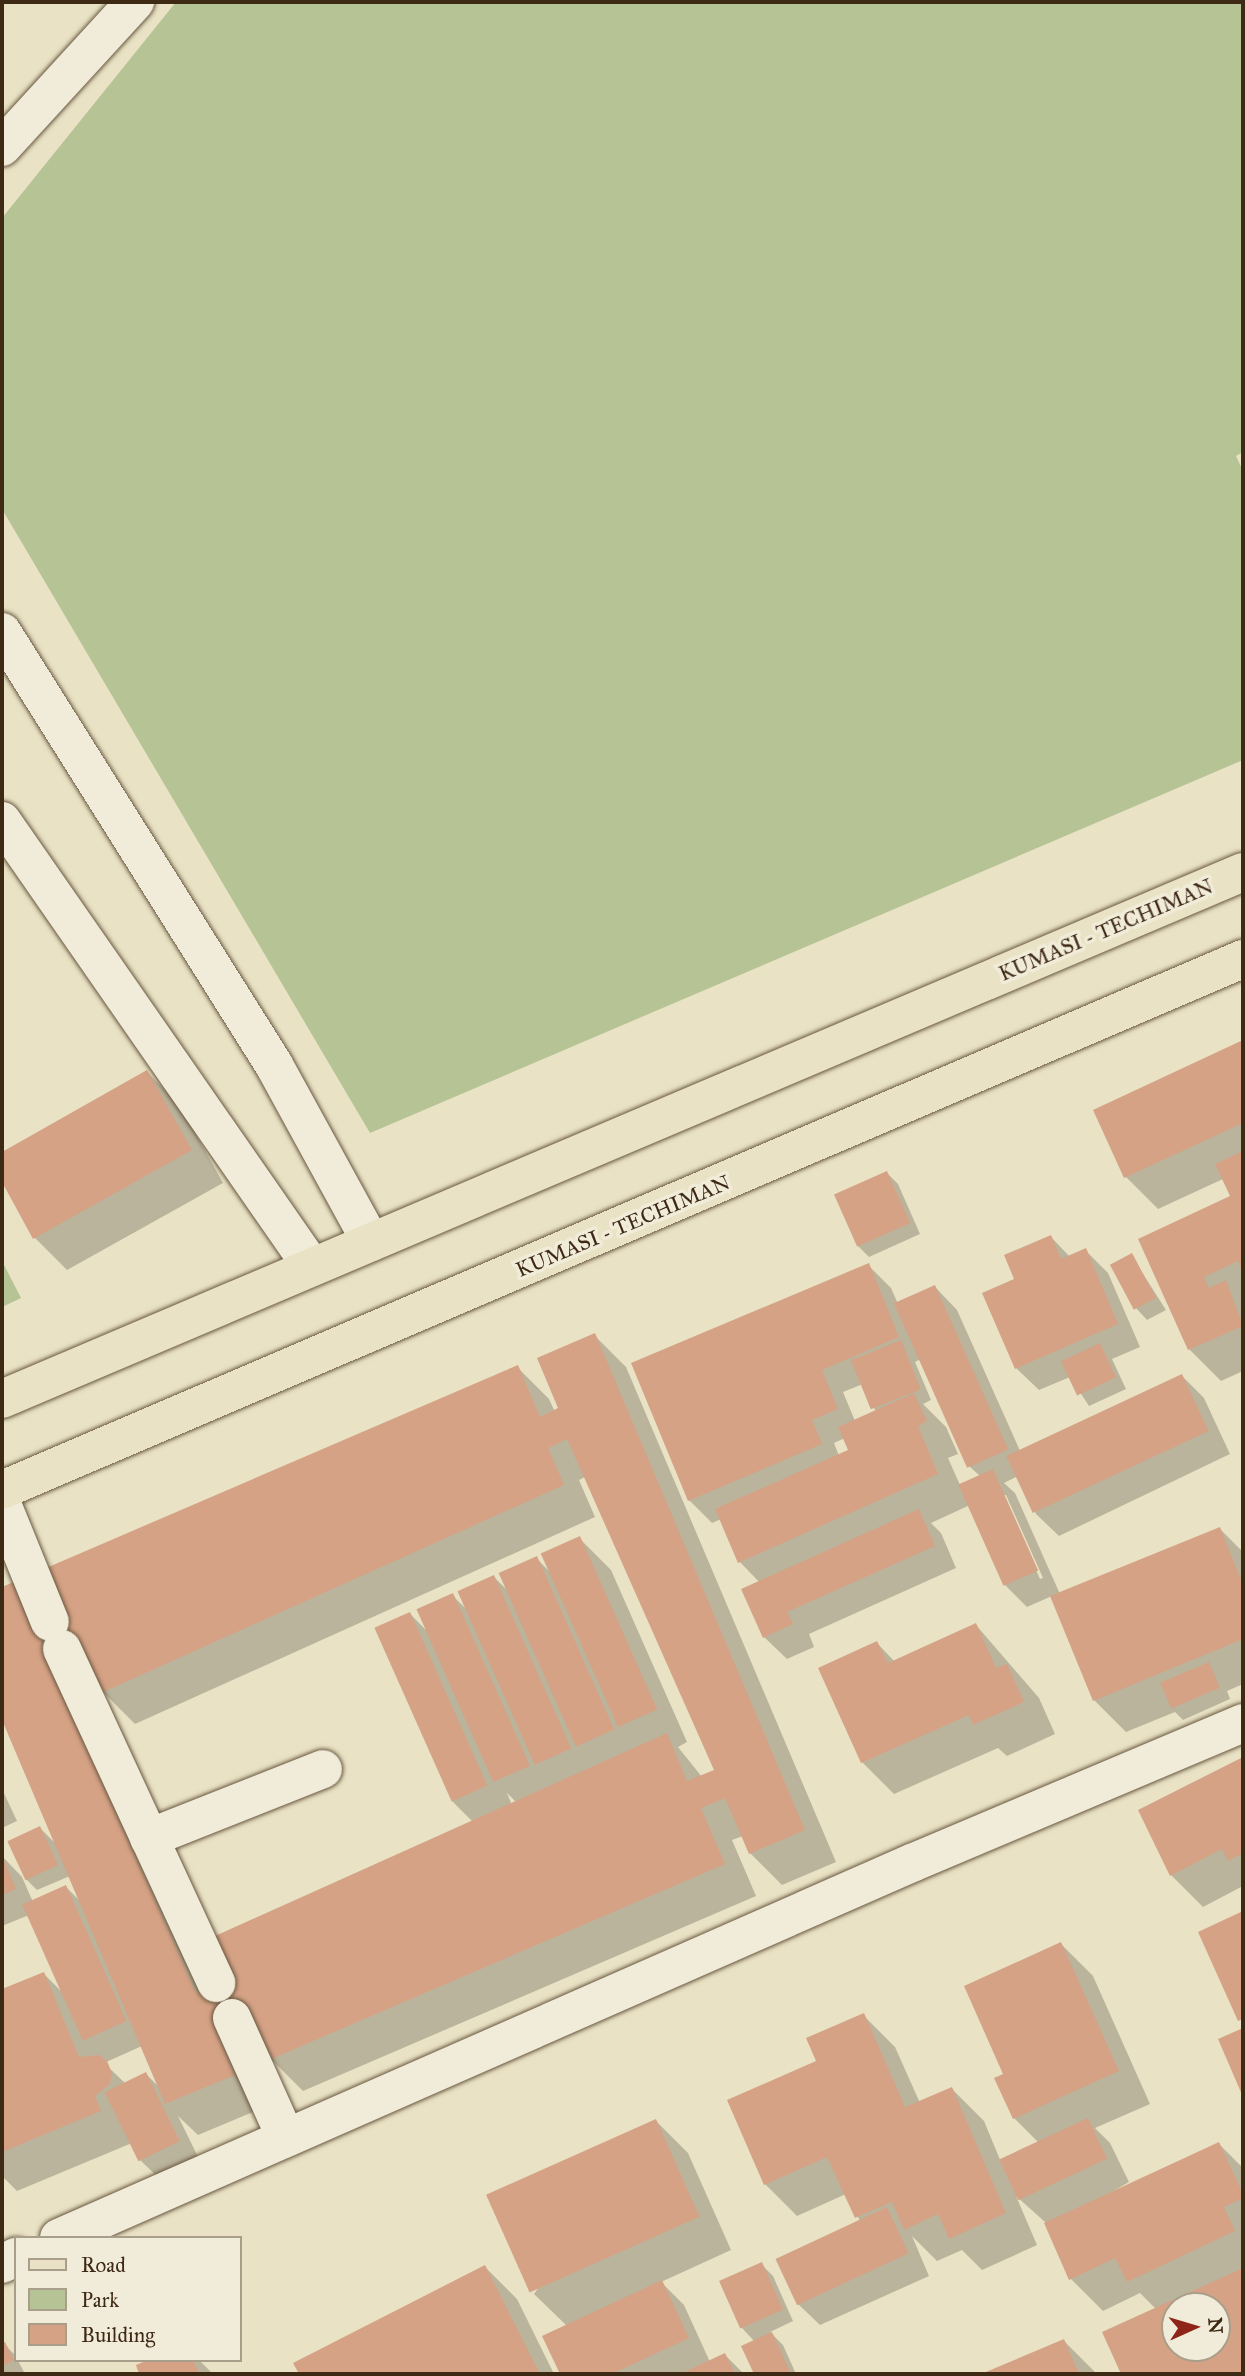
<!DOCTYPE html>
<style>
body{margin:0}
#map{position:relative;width:1245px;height:2376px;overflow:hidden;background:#e9e2c4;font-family:"IM FELL Great Primer",serif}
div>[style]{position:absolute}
.green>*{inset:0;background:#b5c395}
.shadow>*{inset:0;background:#0003}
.building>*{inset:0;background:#d5a285;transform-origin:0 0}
.roads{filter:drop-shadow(0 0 2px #695740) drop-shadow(0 0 2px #695740)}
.minor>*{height:38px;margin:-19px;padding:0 19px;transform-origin:19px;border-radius:19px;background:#f1ecd9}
.major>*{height:38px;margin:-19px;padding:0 19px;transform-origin:19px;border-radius:19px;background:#e9e2c4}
span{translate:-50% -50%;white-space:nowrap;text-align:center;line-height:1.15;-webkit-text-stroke:7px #f1ecd9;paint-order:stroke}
.street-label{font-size:21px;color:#3e2914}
.frame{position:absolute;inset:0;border:4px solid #3e2914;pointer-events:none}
.legend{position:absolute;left:14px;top:2236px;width:228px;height:126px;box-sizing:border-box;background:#f1ecd9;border:2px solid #a99e8a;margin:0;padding:9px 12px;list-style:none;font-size:21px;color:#3e2914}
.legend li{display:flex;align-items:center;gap:14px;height:35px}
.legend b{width:35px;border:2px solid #a99e8a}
.north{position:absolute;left:1161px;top:2292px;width:70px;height:70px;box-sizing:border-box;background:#f1ecd9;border:2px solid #a99e8a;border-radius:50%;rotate:86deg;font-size:19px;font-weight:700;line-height:28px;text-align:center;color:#3e2914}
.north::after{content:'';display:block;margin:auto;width:24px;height:32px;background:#8f2418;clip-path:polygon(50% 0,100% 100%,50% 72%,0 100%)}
</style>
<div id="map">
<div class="green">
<div style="clip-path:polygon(176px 2px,1243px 2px,1243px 452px,1236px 456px,1243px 471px,1243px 760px,370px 1133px,2px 509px,2px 218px)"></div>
<div style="clip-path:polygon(2px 1261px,21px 1298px,2px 1307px)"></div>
</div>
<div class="shadow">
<div style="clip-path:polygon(1243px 1042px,1243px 1371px,1221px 1381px,1189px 1349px,1140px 1240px,1232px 1197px,1223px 1179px,1158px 1209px,1126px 1177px,1096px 1111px)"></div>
<div style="clip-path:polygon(147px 1072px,179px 1104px,223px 1183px,67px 1270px,35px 1238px,2px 1178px,2px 1154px)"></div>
<div style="clip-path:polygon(887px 1173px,898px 1184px,920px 1234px,869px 1257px,858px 1246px)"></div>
<div style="clip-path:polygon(1051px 1237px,1070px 1257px,1085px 1250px,1108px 1273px,1140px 1347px,1112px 1359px,1126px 1389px,1089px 1406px,1070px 1377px,1039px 1390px,1016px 1368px,1016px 1280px)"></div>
<div style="clip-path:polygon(1131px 1255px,1166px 1310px,1147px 1320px,1136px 1308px)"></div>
<div style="clip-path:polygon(evenodd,868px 1265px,891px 1288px,898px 1304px,935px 1287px,957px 1310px,1021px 1453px,1182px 1376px,1204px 1398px,1230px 1454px,1059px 1536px,1036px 1514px,1018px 1476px,1004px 1483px,1015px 1493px,1060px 1594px,1220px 1529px,1243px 1552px,1243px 1684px,1227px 1691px,1230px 1699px,1183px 1720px,1175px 1712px,1126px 1732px,1094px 1700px,1052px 1596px,1027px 1607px,1005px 1585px,970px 1505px,931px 1523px,941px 1533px,956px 1568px,809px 1634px,814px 1647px,787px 1659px,764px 1637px,760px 1583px,740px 1562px,721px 1519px,712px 1523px,689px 1500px,868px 1265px,921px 1359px,969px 1466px,980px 1476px,960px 1485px,948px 1458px,958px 1454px,946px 1427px,923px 1404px,931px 1400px,915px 1362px,921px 1359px,868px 1265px,863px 1384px,876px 1412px,855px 1421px,843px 1392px,863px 1384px,868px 1265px,845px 1438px,850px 1451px,839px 1456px,834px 1443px,845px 1438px,868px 1265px,1003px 1495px,1006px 1495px,1043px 1578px,1040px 1579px,1003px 1495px)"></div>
<div style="clip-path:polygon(evenodd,594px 1335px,626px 1367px,836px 1862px,782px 1885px,750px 1853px,743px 1836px,732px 1840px,756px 1896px,303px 2091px,271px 2059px,265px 2107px,198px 2135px,178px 2116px,201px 2163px,163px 2182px,140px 2160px,132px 2143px,17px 2191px,2px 2176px,2px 1991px,44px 1974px,61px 1991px,29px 1915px,2px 1926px,2px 1856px,22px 1877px,33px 1902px,66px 1887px,81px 1902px,70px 1876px,37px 1890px,26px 1879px,40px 1828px,56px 1844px,2px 1716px,2px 1589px,517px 1367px,549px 1399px,555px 1412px,560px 1409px,594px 1335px,585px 1477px,716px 1771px,702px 1777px,678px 1747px,687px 1742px,611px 1570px,579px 1538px,552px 1574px,536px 1558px,508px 1591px,494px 1577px,468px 1611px,452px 1595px,428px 1632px,410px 1614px,452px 1801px,473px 1822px,211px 1988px,103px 1692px,135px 1724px,595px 1517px,579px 1480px,585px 1477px,594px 1335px,507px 1793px,516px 1802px,512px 1805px,507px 1793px,594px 1335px,142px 2046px,160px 2088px,146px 2074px,126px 2084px,104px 2063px,142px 2046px)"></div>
<div style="clip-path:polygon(976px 1625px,1039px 1698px,1055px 1734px,1007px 1756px,998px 1748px,894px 1794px,862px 1762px,877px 1643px,895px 1662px)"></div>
<div style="clip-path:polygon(1243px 1759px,1243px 1886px,1203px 1907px,1171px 1875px,1140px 1811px)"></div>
<div style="clip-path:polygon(2px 1789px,17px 1821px,2px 1828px)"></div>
<div style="clip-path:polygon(1243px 1913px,1243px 2024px,1200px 1933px)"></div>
<div style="clip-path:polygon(evenodd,1061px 1944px,1093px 1976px,1150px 2104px,1095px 2128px,1110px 2143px,1129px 2182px,1098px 2200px,1219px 2144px,1243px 2168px,1243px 2374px,1123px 2374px,1104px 2333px,1156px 2309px,1140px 2293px,1103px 2311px,1071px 2279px,1045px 2222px,1016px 2196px,1037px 2245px,982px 2270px,962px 2250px,937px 2261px,912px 2236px,929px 2276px,820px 2325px,797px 2303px,860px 2221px,846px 2194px,797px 2216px,765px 2184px,818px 2062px,863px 2015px,895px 2047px,920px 2103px,952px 2089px,984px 2121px,1001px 2162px,1040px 2144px,1014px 2118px,1005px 2075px,1061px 1944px,1175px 2306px,1217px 2306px,1217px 2348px,1175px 2348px,1175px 2306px)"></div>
<div style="clip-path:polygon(656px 2121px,688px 2153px,731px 2250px,661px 2282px,684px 2305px,710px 2362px,725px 2355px,744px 2374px,561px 2374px,544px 2337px,567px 2326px,534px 2294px)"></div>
<div style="clip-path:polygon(761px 2264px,773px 2276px,793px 2321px,770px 2332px,783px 2345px,796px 2374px,756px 2374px,744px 2347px,755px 2342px,742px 2328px,722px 2282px)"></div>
<div style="clip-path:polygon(485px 2267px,517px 2299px,554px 2374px,301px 2374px,295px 2364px)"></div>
<div style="clip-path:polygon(1064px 2341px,1097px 2374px,985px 2374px)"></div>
<div style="clip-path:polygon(4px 2344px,15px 2355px,24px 2372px,2px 2374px)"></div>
<div style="clip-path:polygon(152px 2360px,199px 2360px,213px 2374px,141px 2374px,138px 2366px)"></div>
</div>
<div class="building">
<div style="clip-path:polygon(1243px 1040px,1243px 1123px,1124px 1178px,1093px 1110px)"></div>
<div style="clip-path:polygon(147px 1070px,192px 1150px,33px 1239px,2px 1182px,2px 1152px)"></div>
<div style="clip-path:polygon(1243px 1151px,1243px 1273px,1238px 1261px,1204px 1277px,1209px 1288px,1226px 1280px,1243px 1326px,1188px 1350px,1138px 1239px,1230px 1196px,1215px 1164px)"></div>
<div style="left:887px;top:1171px;width:57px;height:58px;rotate:66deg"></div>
<div style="clip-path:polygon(1051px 1235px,1061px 1259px,1086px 1248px,1118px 1324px,1015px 1369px,982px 1293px,1014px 1279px,1004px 1255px)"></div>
<div style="left:1132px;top:1253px;width:51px;height:25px;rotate:62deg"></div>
<div style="clip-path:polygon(869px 1263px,899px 1337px,822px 1370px,838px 1409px,812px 1420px,822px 1444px,688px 1501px,631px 1363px)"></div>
<div style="left:935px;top:1285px;width:180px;height:45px;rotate:66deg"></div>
<div style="clip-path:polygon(evenodd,595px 1333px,805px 1830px,749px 1854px,725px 1798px,701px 1808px,725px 1864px,269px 2060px,232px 2018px,214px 2026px,235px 2075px,165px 2104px,2px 1720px,2px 1587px,518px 1365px,540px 1417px,558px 1408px,537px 1358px,595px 1333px,567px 1439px,714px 1770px,687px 1781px,667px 1733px,215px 1936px,233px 1976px,196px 1993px,47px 1656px,101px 1693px,564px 1485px,548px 1448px,567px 1439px)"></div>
<div style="left:901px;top:1340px;width:53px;height:54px;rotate:68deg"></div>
<div style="left:1100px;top:1343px;width:38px;height:43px;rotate:65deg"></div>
<div style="left:1182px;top:1374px;width:63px;height:194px;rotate:65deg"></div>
<div style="clip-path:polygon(914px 1393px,927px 1421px,918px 1426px,938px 1474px,738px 1563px,715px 1509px,848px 1450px,838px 1427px)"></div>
<div style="left:993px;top:1469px;width:111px;height:38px;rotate:66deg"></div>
<div style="clip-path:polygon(919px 1509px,935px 1546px,787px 1612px,793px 1624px,763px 1638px,741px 1589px)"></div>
<div style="clip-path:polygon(1220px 1527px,1243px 1585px,1243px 1639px,1093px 1701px,1050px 1596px)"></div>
<div style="left:580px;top:1536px;width:190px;height:43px;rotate:66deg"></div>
<div style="left:537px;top:1556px;width:190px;height:42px;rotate:66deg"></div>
<div style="left:494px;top:1575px;width:190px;height:40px;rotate:66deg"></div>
<div style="left:453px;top:1593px;width:189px;height:40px;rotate:66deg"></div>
<div style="left:410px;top:1612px;width:190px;height:39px;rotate:66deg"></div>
<div style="clip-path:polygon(976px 1623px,996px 1668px,1007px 1664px,1024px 1702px,973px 1725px,969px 1715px,861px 1763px,818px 1668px,877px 1641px,888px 1663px)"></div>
<div style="left:1209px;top:1662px;width:28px;height:53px;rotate:67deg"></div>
<div style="clip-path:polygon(1243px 1757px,1243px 1853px,1228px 1861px,1222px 1849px,1170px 1876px,1138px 1810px)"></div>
<div style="left:40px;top:1826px;width:43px;height:36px;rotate:65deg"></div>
<div style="clip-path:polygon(2px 1856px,16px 1889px,2px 1895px)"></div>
<div style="left:66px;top:1885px;width:149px;height:48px;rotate:66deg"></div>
<div style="clip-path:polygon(1243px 1911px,1243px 2019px,1238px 2021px,1198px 1932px)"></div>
<div style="clip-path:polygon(1061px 1942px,1119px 2071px,1013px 2119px,994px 2078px,1003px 2074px,964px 1986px)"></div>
<div style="clip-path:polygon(44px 1972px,79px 2057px,99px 2055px,107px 2061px,112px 2073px,110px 2084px,95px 2096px,101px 2111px,2px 2152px,2px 1989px)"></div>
<div style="clip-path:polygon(864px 2013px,905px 2107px,952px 2087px,1006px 2213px,949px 2239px,938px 2214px,904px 2230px,892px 2202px,855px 2218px,827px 2157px,764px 2185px,727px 2100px,816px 2061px,806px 2038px)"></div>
<div style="clip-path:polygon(1243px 2028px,1243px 2097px,1218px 2039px)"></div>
<div style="left:146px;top:2072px;width:77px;height:46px;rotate:64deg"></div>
<div style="left:1088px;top:2118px;width:45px;height:98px;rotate:65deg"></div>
<div style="left:656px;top:2119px;width:107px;height:186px;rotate:66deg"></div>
<div style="clip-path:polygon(1219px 2142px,1243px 2194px,1243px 2198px,1224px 2207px,1235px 2231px,1127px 2282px,1115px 2258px,1069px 2280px,1044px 2223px)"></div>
<div style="left:887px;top:2207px;width:51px;height:123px;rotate:65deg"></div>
<div style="left:762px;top:2262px;width:52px;height:47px;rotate:66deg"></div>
<div style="clip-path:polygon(485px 2265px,540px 2374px,299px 2374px,293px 2363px)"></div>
<div style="clip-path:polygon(evenodd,1243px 2268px,1243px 2374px,1121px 2374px,1102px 2332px,1243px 2268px,1175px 2306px,1217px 2306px,1217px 2348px,1175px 2348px,1175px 2306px)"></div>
<div style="clip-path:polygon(662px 2280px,689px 2338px,612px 2374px,560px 2374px,542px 2336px)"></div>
<div style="clip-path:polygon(772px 2332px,791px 2374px,754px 2374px,741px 2346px)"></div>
<div style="clip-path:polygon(1064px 2339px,1079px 2374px,981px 2374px)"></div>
<div style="clip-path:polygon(5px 2342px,14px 2360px,2px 2366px,2px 2343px)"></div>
<div style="clip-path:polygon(725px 2353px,735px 2374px,680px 2374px)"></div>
<div style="clip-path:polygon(148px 2360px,193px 2360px,199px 2374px,139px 2374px,136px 2365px)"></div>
</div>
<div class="roads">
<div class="minor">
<div style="left:2px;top:147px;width:197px;rotate:-47.5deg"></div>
<div style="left:2px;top:632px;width:511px;rotate:57.86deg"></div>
<div style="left:274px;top:1065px;width:202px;rotate:61.3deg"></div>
<div style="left:2px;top:821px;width:543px;rotate:55.2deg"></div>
<div style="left:2px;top:1504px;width:127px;rotate:67.9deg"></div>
<div style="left:62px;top:1649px;width:368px;rotate:65.2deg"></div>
<div style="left:149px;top:1838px;width:187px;rotate:-21.6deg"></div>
<div style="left:232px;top:2018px;width:129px;rotate:65.8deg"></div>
<div style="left:59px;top:2238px;width:934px;rotate:-23.74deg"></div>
<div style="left:914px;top:1862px;width:357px;rotate:-22.9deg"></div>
<div style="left:2px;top:2264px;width:16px;rotate:-27deg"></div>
</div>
<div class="major">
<div style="left:2px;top:1399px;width:1348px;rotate:-23.01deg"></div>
<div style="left:2px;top:1490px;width:1350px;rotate:-23.17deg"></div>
</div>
</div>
<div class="street-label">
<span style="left:1106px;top:930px;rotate:-23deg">KUMASI - TECHIMAN</span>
<span style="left:623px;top:1226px;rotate:-23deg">KUMASI - TECHIMAN</span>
</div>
<div class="frame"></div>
<ul class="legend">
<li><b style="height:9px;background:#e9e2c4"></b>Road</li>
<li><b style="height:19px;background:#b5c395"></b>Park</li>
<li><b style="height:19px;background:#d5a285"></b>Building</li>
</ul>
<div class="north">N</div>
</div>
